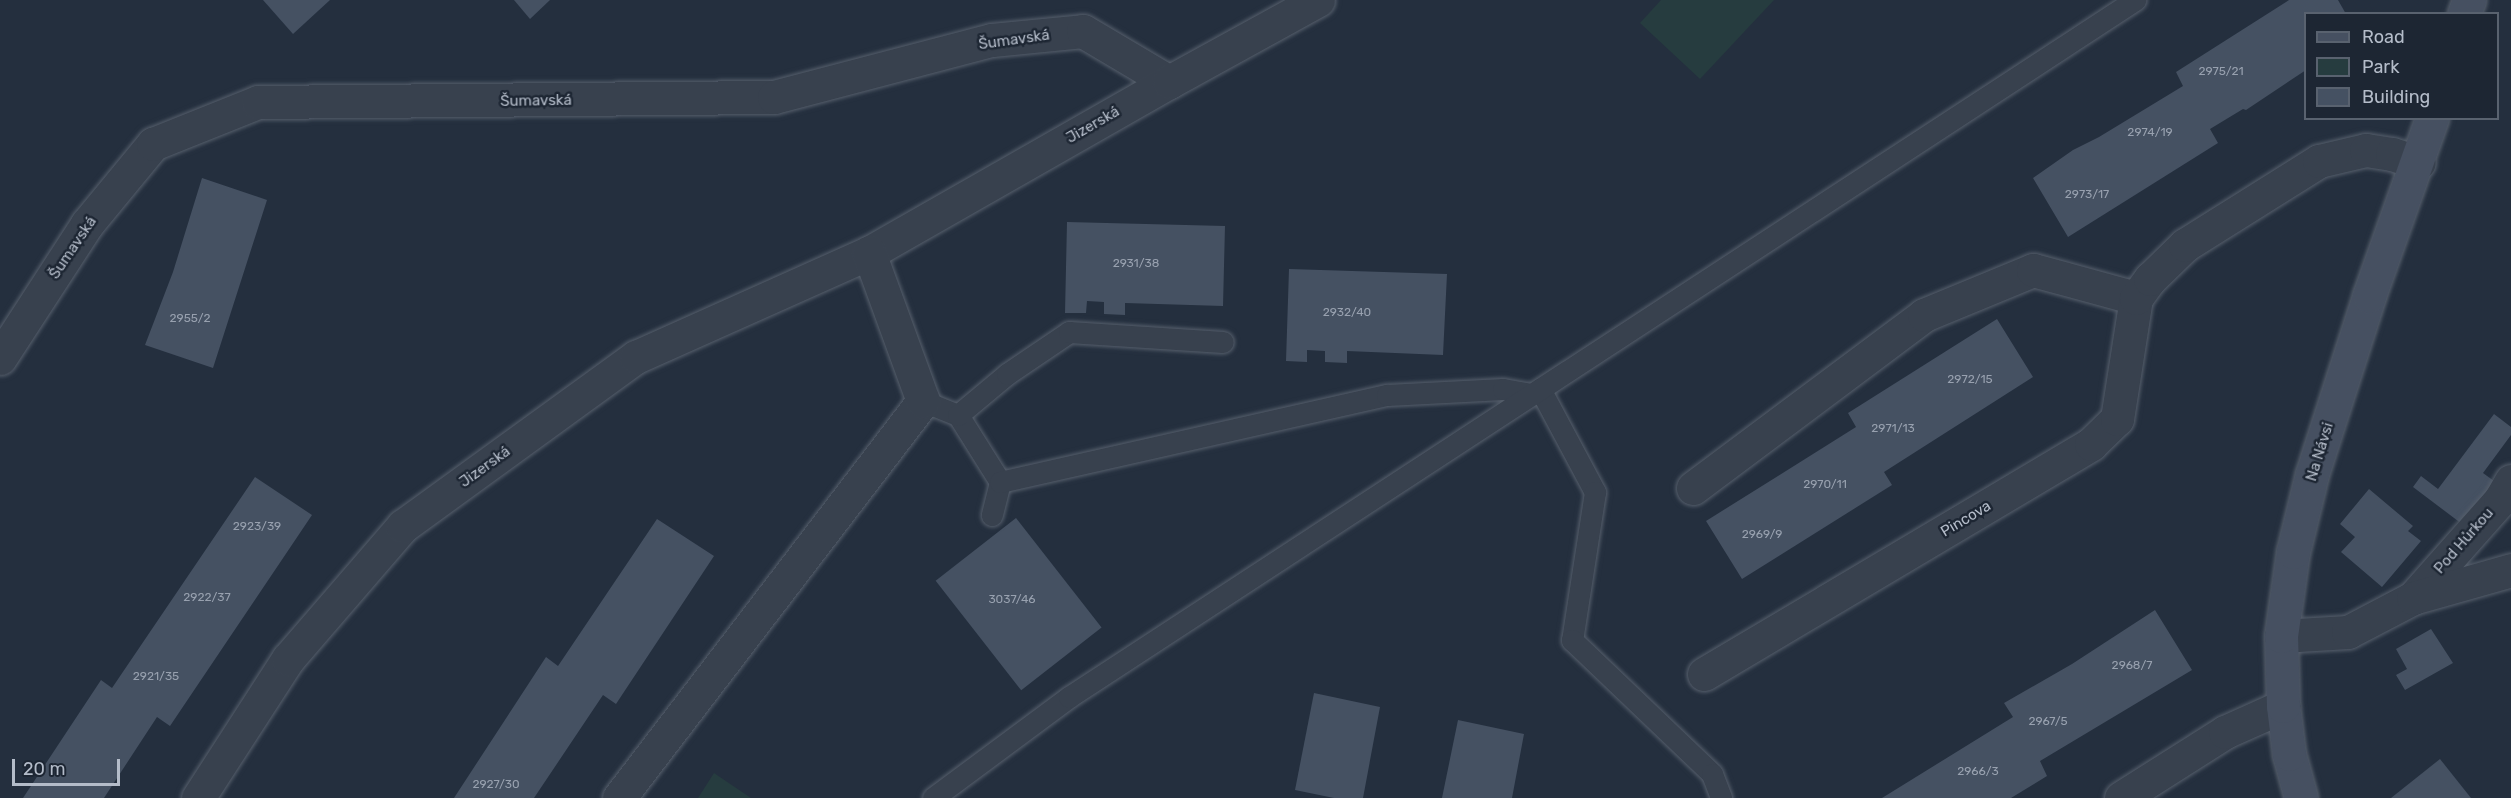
<!DOCTYPE html>
<meta charset="utf-8">
<style>
body{margin:0}
#map{position:relative;width:2511px;height:798px;overflow:hidden;background:#242f3e;font-family:Rubik,sans-serif}
div>[style]{position:absolute}
.green>*{inset:0;background:#263c3f}
.building>*{inset:0;background:#455162;transform-origin:0 0}
.roads{filter:drop-shadow(0 0 2px #565f6c) drop-shadow(0 0 2px #565f6c)}
.lane>*{height:21px;margin:-10.5px;padding:0 10.5px;transform-origin:10.5px;border-radius:10.5px;background:#38414e}
.street>*{height:33px;margin:-16.5px;padding:0 16.5px;transform-origin:16.5px;border-radius:16.5px;background:#38414e}
.secondary>*{height:33px;margin:-16.5px;padding:0 16.5px;transform-origin:16.5px;border-radius:16.5px;background:#465061}
span{translate:-50% -50%;white-space:nowrap;text-align:center;line-height:1.15;-webkit-text-stroke:5px #1d2633;paint-order:stroke}
.number-label{font-size:12px;color:#98a1af}
.number-label span{-webkit-text-stroke-width:0}
.street-label{font-size:15px;color:#b4bcc9}
.legend{position:absolute;left:2304px;top:12px;width:195px;height:108px;box-sizing:border-box;background:#1d2633;border:2px solid #59626f;margin:0;padding:8px 10px;list-style:none;font-size:18px;color:#b4bcc9}
.legend li{display:flex;align-items:center;gap:12px;height:30px}
.legend b{width:30px;border:2px solid #59626f}
.scale{position:absolute;left:12px;top:759px;width:108px;height:27px;box-sizing:border-box;border:3px solid #b4bcc9;border-top:0;padding-left:8px;font-size:18px;line-height:21px;white-space:nowrap;color:#b4bcc9;-webkit-text-stroke:4px #1d2633;paint-order:stroke}
</style>
<div id="map">
<div class="green">
<div style="clip-path:polygon(1661px 0,1774px 0,1700px 79px,1640px 23px)"></div>
<div style="clip-path:polygon(714px 773px,751px 798px,698px 798px)"></div>
</div>
<div class="building">
<div style="clip-path:polygon(263px 0,330px 0,293px 34px)"></div>
<div style="clip-path:polygon(514px 0,550px 0,530px 19px)"></div>
<div style="clip-path:polygon(2289px 0,2338px 0,2346px 14px,2306px 14px,2306px 70px,2246px 110px,2243px 109px,2210px 129px,2218px 143px,2068px 237px,2033px 178px,2073px 150px,2099px 137px,2183px 86px,2176px 72px)"></div>
<div style="clip-path:polygon(202px 178px,267px 200px,213px 368px,145px 345px,173px 272px)"></div>
<div style="clip-path:polygon(1067px 222px,1225px 226px,1223px 306px,1125px 303px,1125px 315px,1104px 314px,1104px 302px,1087px 301px,1086px 313px,1065px 313px)"></div>
<div style="clip-path:polygon(1289px 269px,1447px 274px,1443px 355px,1347px 351px,1347px 363px,1325px 362px,1325px 351px,1307px 350px,1307px 362px,1286px 361px)"></div>
<div style="clip-path:polygon(1997px 319px,2033px 377px,1884px 472px,1892px 485px,1742px 579px,1706px 521px,1856px 427px,1848px 413px)"></div>
<div style="clip-path:polygon(2494px 414px,2511px 427px,2511px 435px,2483px 473px,2494px 481px,2462px 524px,2413px 487px,2421px 476px,2438px 489px)"></div>
<div style="clip-path:polygon(255px 477px,312px 515px,170px 726px,157px 717px,104px 798px,23px 798px,101px 680px,112px 688px)"></div>
<div style="clip-path:polygon(2369px 489px,2413px 526px,2408px 531px,2421px 541px,2382px 587px,2341px 552px,2355px 537px,2340px 524px)"></div>
<div style="left:1016px;top:518px;width:139px;height:102px;rotate:52deg"></div>
<div style="clip-path:polygon(657px 519px,714px 556px,616px 704px,603px 695px,534px 798px,454px 798px,546px 657px,558px 666px)"></div>
<div style="clip-path:polygon(2155px 610px,2192px 670px,2040px 761px,2047px 776px,2011px 798px,1882px 798px,2013px 717px,2004px 703px,2072px 664px)"></div>
<div style="clip-path:polygon(2431px 629px,2453px 663px,2405px 690px,2396px 675px,2407px 669px,2396px 649px)"></div>
<div style="clip-path:polygon(1314px 693px,1380px 707px,1363px 798px,1334px 798px,1295px 790px)"></div>
<div style="clip-path:polygon(1458px 720px,1524px 734px,1512px 798px,1442px 798px)"></div>
<div style="clip-path:polygon(2440px 759px,2471px 798px,2391px 798px)"></div>
</div>
<div class="roads">
<div class="lane">
<div style="left:1540px;top:389px;width:117px;rotate:61.9deg"></div>
<div style="left:1595px;top:492px;width:150px;rotate:98.8deg"></div>
<div style="left:1572px;top:640px;width:194px;rotate:43.7deg"></div>
<div style="left:1712px;top:774px;width:26px;rotate:69deg"></div>
<div style="left:923px;top:401px;width:38px;rotate:22deg"></div>
<div style="left:958px;top:415px;width:79px;rotate:57.9deg"></div>
<div style="left:1000px;top:482px;width:34px;rotate:104deg"></div>
<div style="left:958px;top:415px;width:64px;rotate:-39.9deg"></div>
<div style="left:1007px;top:374px;width:75px;rotate:-34.1deg"></div>
<div style="left:1069px;top:332px;width:154px;rotate:3.7deg"></div>
<div style="left:1000px;top:482px;width:397px;rotate:-12.7deg"></div>
<div style="left:1387px;top:395px;width:116px;rotate:-3deg"></div>
<div style="left:1503px;top:389px;width:29px;rotate:10deg"></div>
<div style="left:933px;top:798px;width:169px;rotate:-36.6deg"></div>
<div style="left:1069px;top:697px;width:1274px;rotate:-33.18deg"></div>
</div>
<div class="street">
<div style="left:0;top:358px;width:160px;rotate:-57deg"></div>
<div style="left:87px;top:224px;width:104px;rotate:-50.5deg"></div>
<div style="left:153px;top:144px;width:113px;rotate:-21.8deg"></div>
<div style="left:258px;top:102px;width:516px;rotate:-0.56deg"></div>
<div style="left:774px;top:97px;width:225px;rotate:-14.7deg"></div>
<div style="left:992px;top:40px;width:91px;rotate:-5.6deg"></div>
<div style="left:1083px;top:31px;width:100px;rotate:30.7deg"></div>
<div style="left:1693px;top:488px;width:289px;rotate:-36.8deg"></div>
<div style="left:1924px;top:315px;width:118px;rotate:-22.4deg"></div>
<div style="left:2033px;top:270px;width:107px;rotate:15.2deg"></div>
<div style="left:2413px;top:598px;width:131px;rotate:-48.4deg"></div>
<div style="left:2500px;top:500px;width:22px;rotate:-60deg"></div>
<div style="left:2281px;top:636px;width:67px;rotate:-3.4deg"></div>
<div style="left:2348px;top:632px;width:73px;rotate:-27.6deg"></div>
<div style="left:2413px;top:598px;width:102px;rotate:-15.9deg"></div>
<div style="left:1704px;top:674px;width:450px;rotate:-30.7deg"></div>
<div style="left:2091px;top:444px;width:36px;rotate:-44deg"></div>
<div style="left:2117px;top:419px;width:122px;rotate:-81.1deg"></div>
<div style="left:2136px;top:298px;width:24px;rotate:-54deg"></div>
<div style="left:2150px;top:279px;width:49px;rotate:-44.2deg"></div>
<div style="left:2185px;top:245px;width:158px;rotate:-32.1deg"></div>
<div style="left:2319px;top:161px;width:48px;rotate:-13.2deg"></div>
<div style="left:2366px;top:150px;width:26px;rotate:9deg"></div>
<div style="left:2392px;top:154px;width:28px;rotate:18deg"></div>
<div style="left:198px;top:798px;width:166px;rotate:-57.1deg"></div>
<div style="left:288px;top:659px;width:176px;rotate:-49.2deg"></div>
<div style="left:403px;top:526px;width:288px;rotate:-36deg"></div>
<div style="left:636px;top:357px;width:255px;rotate:-24.1deg"></div>
<div style="left:869px;top:253px;width:345px;rotate:-29.7deg"></div>
<div style="left:1169px;top:82px;width:170px;rotate:-28.8deg"></div>
<div style="left:619px;top:798px;width:500px;rotate:-52.56deg"></div>
<div style="left:923px;top:401px;width:158px;rotate:-110deg"></div>
<div style="left:2121px;top:798px;width:123px;rotate:-32.4deg"></div>
<div style="left:2225px;top:732px;width:64px;rotate:-24.1deg"></div>
</div>
<div class="secondary">
<div style="left:2464px;top:14px;width:15px;rotate:-70deg"></div>
<div style="left:2301px;top:798px;width:46px;rotate:-105.3deg"></div>
<div style="left:2289px;top:754px;width:48px;rotate:-97.1deg"></div>
<div style="left:2283px;top:706px;width:70px;rotate:-91.6deg"></div>
<div style="left:2281px;top:636px;width:85px;rotate:-81.9deg"></div>
<div style="left:2293px;top:552px;width:80px;rotate:-76.3deg"></div>
<div style="left:2312px;top:474px;width:187px;rotate:-72.2deg"></div>
<div style="left:2369px;top:296px;width:189px;rotate:-70.5deg"></div>
</div>
</div>
<div class="number-label">
<span style="left:2221px;top:72px">2975/21</span>
<span style="left:2150px;top:133px">2974/19</span>
<span style="left:2087px;top:195px">2973/17</span>
<span style="left:1136px;top:264px">2931/38</span>
<span style="left:1347px;top:313px">2932/40</span>
<span style="left:190px;top:319px">2955/2</span>
<span style="left:1970px;top:380px">2972/15</span>
<span style="left:1893px;top:429px">2971/13</span>
<span style="left:1825px;top:485px">2970/11</span>
<span style="left:257px;top:527px">2923/39</span>
<span style="left:1762px;top:535px">2969/9</span>
<span style="left:207px;top:598px">2922/37</span>
<span style="left:1012px;top:600px">3037/46</span>
<span style="left:2132px;top:666px">2968/7</span>
<span style="left:156px;top:677px">2921/35</span>
<span style="left:2048px;top:722px">2967/5</span>
<span style="left:1978px;top:772px">2966/3</span>
<span style="left:496px;top:785px">2927/30</span>
</div>
<div class="street-label">
<span style="left:1014px;top:40px;rotate:-8deg">Šumavská</span>
<span style="left:536px;top:101px;rotate:-1deg">Šumavská</span>
<span style="left:1093px;top:125px;rotate:-30deg">Jizerská</span>
<span style="left:73px;top:248px;rotate:-56deg">Šumavská</span>
<span style="left:2320px;top:452px;rotate:-73deg">Na Návsi</span>
<span style="left:485px;top:467px;rotate:-36deg">Jizerská</span>
<span style="left:1966px;top:519px;rotate:-31deg">Pincova</span>
<span style="left:2464px;top:541px;rotate:-49deg">Pod Hůrkou</span>
</div>
<ul class="legend">
<li><b style="height:8px;background:#465061"></b>Road</li>
<li><b style="height:16px;background:#263c3f"></b>Park</li>
<li><b style="height:16px;background:#455162"></b>Building</li>
</ul>
<div class="scale">20 m</div>
</div>
